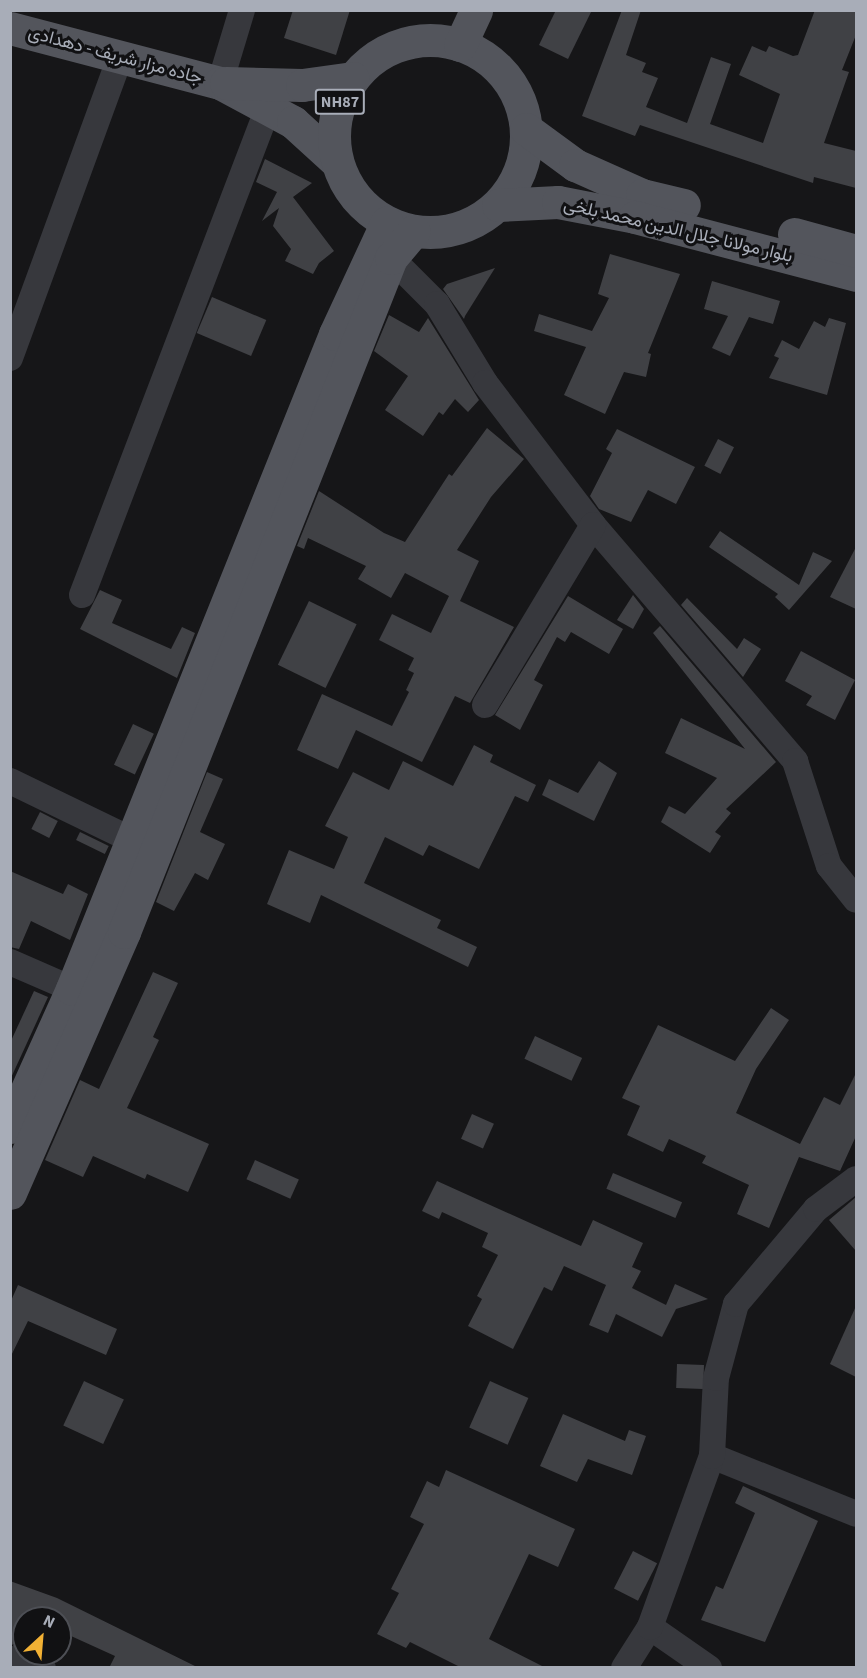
<!DOCTYPE html>
<meta charset="utf-8">
<style>
body{margin:0}
#map{position:relative;width:867px;height:1678px;overflow:hidden;background:#161618;font-family:"Source Sans 3",Vazirmatn,sans-serif}
div>[style]{position:absolute}
.building>*{inset:0;background:#404145;transform-origin:0 0}
.minor>*{height:26px;margin:-13px;padding:0 13px;transform-origin:13px;border-radius:13px;background:#37383d}
.primary>*{height:33px;margin:-16.5px;padding:0 16.5px;transform-origin:16.5px;border-radius:16.5px;background:#53555c}
.primary>.ring{margin:-16.5px;padding:0;box-sizing:content-box;background:none;border:33px solid #53555c;border-radius:50%}
span{translate:-50% -50%;white-space:nowrap;text-align:center;line-height:1.15;-webkit-text-stroke:6px #111113;paint-order:stroke}
.shield-label span{padding:2px 4px;background:#111113;border:2px solid;border-radius:4px;-webkit-text-stroke-width:0}
.shield-label{font-size:16px;color:#a8adb8;font-weight:700}
.street-label{font-size:18px;color:#a8adb8}
.frame{position:absolute;inset:0;border:12px solid #a8adb8;pointer-events:none}
.north{position:absolute;left:12px;top:1606px;width:60px;height:60px;box-sizing:border-box;background:#111113;border:2px solid #4d4f55;border-radius:50%;rotate:26deg;font-size:16px;font-weight:700;line-height:24px;text-align:center;color:#a8adb8}
.north::after{content:'';display:block;margin:auto;width:21px;height:27px;background:#f2b134;clip-path:polygon(50% 0,100% 100%,50% 72%,0 100%)}
</style>
<div id="map">
<div class="building">
<div style="clip-path:polygon(293px 10px,350px 10px,336px 55px,284px 38px)"></div>
<div style="clip-path:polygon(556px 10px,592px 10px,568px 59px,539px 45px)"></div>
<div style="clip-path:polygon(622px 10px,641px 10px,626px 55px,646px 63px,642px 72px,658px 78px,646px 107px,687px 123px,711px 57px,731px 64px,710px 124px,763px 143px,780px 94px,739px 75px,752px 46px,766px 52px,769px 46px,793px 56px,798px 55px,815px 10px,856px 10px,856px 35px,842px 70px,849px 72px,824px 143px,856px 151px,856px 188px,814px 177px,813px 183px,640px 125px,635px 136px,582px 116px)"></div>
<div style="clip-path:polygon(265px 159px,312px 183px,293px 197px,334px 251px,319px 263px,313px 274px,285px 261px,291px 249px,273px 226px,279px 208px,262px 221px,277px 192px,256px 182px)"></div>
<div style="clip-path:polygon(610px 254px,680px 274px,648px 353px,651px 354px,646px 377px,624px 372px,605px 414px,564px 395px,586px 347px,534px 331px,539px 314px,592px 331px,609px 298px,598px 294px)"></div>
<div style="clip-path:polygon(495px 268px,465px 316px,464px 319px,443px 289px,447px 284px)"></div>
<div style="clip-path:polygon(712px 281px,780px 301px,773px 324px,749px 317px,730px 356px,712px 348px,728px 316px,704px 309px)"></div>
<div style="left:212px;top:297px;width:59px;height:39px;rotate:23deg"></div>
<div style="clip-path:polygon(389px 315px,419px 332px,428px 318px,479px 400px,468px 412px,455px 399px,443px 415px,439px 412px,423px 436px,385px 410px,408px 376px,374px 351px)"></div>
<div style="clip-path:polygon(829px 318px,846px 323px,827px 395px,769px 378px,779px 358px,774px 356px,782px 340px,799px 349px,814px 321px,825px 327px)"></div>
<div style="clip-path:polygon(487px 428px,524px 459px,491px 497px,457px 550px,479px 561px,460px 601px,514px 627px,470px 703px,455px 696px,422px 762px,356px 730px,338px 769px,297px 750px,322px 694px,392px 726px,409px 692px,406px 690px,414px 673px,408px 670px,414px 658px,379px 640px,392px 614px,431px 633px,449px 596px,405px 573px,391px 598px,358px 579px,366px 566px,308px 538px,304px 549px,297px 546px,319px 491px,384px 533px,405px 542px,449px 474px,452px 476px)"></div>
<div style="clip-path:polygon(617px 429px,695px 467px,676px 504px,648px 490px,631px 522px,599px 509px,590px 496px,612px 453px,606px 449px)"></div>
<div style="left:718px;top:439px;width:18px;height:30px;rotate:27deg"></div>
<div style="clip-path:polygon(720px 531px,799px 585px,813px 552px,832px 561px,789px 610px,775px 597px,778px 594px,709px 547px)"></div>
<div style="clip-path:polygon(856px 547px,856px 609px,830px 597px)"></div>
<div style="clip-path:polygon(100px 590px,122px 600px,112px 623px,171px 649px,182px 627px,195px 633px,177px 678px,80px 629px)"></div>
<div style="clip-path:polygon(633px 595px,644px 609px,633px 629px,617px 620px)"></div>
<div style="clip-path:polygon(568px 596px,623px 629px,609px 654px,571px 632px,565px 642px,557px 637px,534px 680px,543px 685px,520px 730px,495px 715px)"></div>
<div style="clip-path:polygon(687px 598px,737px 649px,744px 638px,761px 649px,743px 677px,681px 605px)"></div>
<div style="left:309px;top:601px;width:53px;height:71px;rotate:26deg"></div>
<div style="clip-path:polygon(660px 626px,776px 762px,726px 809px,731px 813px,715px 832px,721px 836px,710px 853px,661px 822px,669px 806px,685px 814px,717px 778px,665px 753px,681px 718px,745px 749px,653px 633px)"></div>
<div style="clip-path:polygon(801px 651px,855px 680px,835px 720px,806px 705px,812px 696px,785px 681px)"></div>
<div style="left:133px;top:724px;width:23px;height:45px;rotate:25deg"></div>
<div style="clip-path:polygon(474px 745px,493px 755px,490px 762px,536px 785px,528px 802px,515px 796px,479px 869px,429px 845px,423px 856px,385px 837px,364px 883px,441px 920px,437px 928px,477px 947px,468px 967px,321px 895px,310px 923px,267px 904px,289px 850px,334px 869px,348px 837px,325px 826px,353px 772px,389px 790px,403px 761px,453px 786px)"></div>
<div style="clip-path:polygon(599px 761px,617px 773px,594px 821px,542px 795px,549px 779px,578px 793px)"></div>
<div style="clip-path:polygon(207px 772px,223px 779px,200px 832px,225px 844px,208px 880px,195px 873px,174px 911px,156px 902px)"></div>
<div style="left:40px;top:812px;width:20px;height:19px;rotate:27deg"></div>
<div style="left:80px;top:832px;width:32px;height:9px;rotate:26deg"></div>
<div style="clip-path:polygon(10px 871px,63px 894px,68px 884px,88px 894px,70px 940px,31px 921px,19px 949px,10px 947px)"></div>
<div style="clip-path:polygon(153px 972px,178px 983px,153px 1037px,159px 1040px,127px 1108px,209px 1144px,188px 1192px,147px 1174px,145px 1179px,93px 1156px,83px 1177px,45px 1160px,80px 1080px,99px 1089px)"></div>
<div style="clip-path:polygon(34px 991px,48px 997px,10px 1080px,10px 1043px)"></div>
<div style="clip-path:polygon(771px 1008px,789px 1020px,756px 1069px,736px 1113px,800px 1144px,824px 1097px,840px 1105px,856px 1073px,856px 1136px,840px 1171px,799px 1157px,769px 1228px,737px 1214px,749px 1185px,702px 1163px,706px 1156px,669px 1139px,663px 1152px,627px 1135px,640px 1106px,622px 1098px,658px 1025px,735px 1061px)"></div>
<div style="left:535px;top:1036px;width:52px;height:25px;rotate:25deg"></div>
<div style="left:472px;top:1114px;width:24px;height:27px;rotate:24deg"></div>
<div style="left:255px;top:1160px;width:48px;height:21px;rotate:24deg"></div>
<div style="left:613px;top:1173px;width:75px;height:17px;rotate:23deg"></div>
<div style="clip-path:polygon(437px 1181px,581px 1246px,593px 1220px,643px 1243px,632px 1267px,641px 1271px,632px 1288px,666px 1305px,675px 1284px,708px 1299px,676px 1309px,662px 1337px,616px 1314px,608px 1333px,589px 1325px,606px 1285px,564px 1266px,552px 1291px,544px 1287px,513px 1349px,468px 1326px,482px 1299px,477px 1296px,498px 1255px,482px 1247px,488px 1233px,442px 1212px,439px 1219px,422px 1211px)"></div>
<div style="clip-path:polygon(856px 1197px,856px 1251px,829px 1220px)"></div>
<div style="clip-path:polygon(18px 1285px,117px 1329px,106px 1355px,28px 1321px,10px 1358px,10px 1303px)"></div>
<div style="clip-path:polygon(856px 1306px,856px 1377px,830px 1364px)"></div>
<div style="left:677px;top:1364px;width:27px;height:24px;rotate:2deg"></div>
<div style="left:84px;top:1381px;width:44px;height:49px;rotate:25deg"></div>
<div style="left:490px;top:1381px;width:42px;height:51px;rotate:24deg"></div>
<div style="clip-path:polygon(563px 1414px,625px 1441px,629px 1430px,646px 1436px,632px 1475px,588px 1459px,577px 1482px,540px 1466px)"></div>
<div style="clip-path:polygon(446px 1470px,575px 1529px,558px 1567px,529px 1554px,489px 1639px,546px 1668px,462px 1668px,410px 1642px,406px 1648px,377px 1634px,399px 1593px,391px 1589px,424px 1524px,410px 1517px,427px 1481px,439px 1487px)"></div>
<div style="clip-path:polygon(743px 1486px,818px 1521px,765px 1642px,701px 1620px,716px 1586px,723px 1589px,755px 1513px,735px 1503px)"></div>
<div style="left:633px;top:1551px;width:27px;height:42px;rotate:27deg"></div>
<div style="clip-path:polygon(10px 1581px,57px 1598px,199px 1668px,109px 1668px,115px 1656px,60px 1631px,60px 1618px,24px 1618px,19px 1641px,10px 1646px)"></div>
</div>
<div class="minor">
<div style="left:220px;top:83px;width:76px;rotate:-73.2deg"></div>
<div style="left:391px;top:258px;width:65px;rotate:45deg"></div>
<div style="left:437px;top:304px;width:92px;rotate:58.7deg"></div>
<div style="left:485px;top:383px;width:178px;rotate:52.7deg"></div>
<div style="left:593px;top:525px;width:311px;rotate:49.4deg"></div>
<div style="left:795px;top:761px;width:110px;rotate:72.1deg"></div>
<div style="left:829px;top:866px;width:43px;rotate:51.5deg"></div>
<div style="left:10px;top:358px;width:320px;rotate:-69.9deg"></div>
<div style="left:82px;top:595px;width:521px;rotate:-69.1deg"></div>
<div style="left:485px;top:705px;width:210px;rotate:-59deg"></div>
<div style="left:10px;top:781px;width:136px;rotate:25.8deg"></div>
<div style="left:10px;top:962px;width:68px;rotate:23.5deg"></div>
<div style="left:712px;top:1456px;width:155px;rotate:21.9deg"></div>
<div style="left:650px;top:1627px;width:72px;rotate:34.8deg"></div>
<div style="left:16px;top:1668px;width:13px;rotate:-67deg"></div>
<div style="left:21px;top:1656px;width:25px;rotate:29deg"></div>
<div style="left:624px;top:1668px;width:49px;rotate:-57.6deg"></div>
<div style="left:650px;top:1627px;width:182px;rotate:-70.1deg"></div>
<div style="left:712px;top:1456px;width:78px;rotate:-87.1deg"></div>
<div style="left:716px;top:1378px;width:77px;rotate:-74.9deg"></div>
<div style="left:736px;top:1304px;width:124px;rotate:-49.9deg"></div>
<div style="left:816px;top:1209px;width:50px;rotate:-36.9deg"></div>
</div>
<div class="primary">
<div style="left:10px;top:28px;width:217px;rotate:14.7deg"></div>
<div style="left:220px;top:83px;width:83px;rotate:28.1deg"></div>
<div style="left:293px;top:122px;width:59px;rotate:42.3deg"></div>
<div class="ring" style="left:334px;top:40px;width:159px;height:159px"></div>
<div style="left:460px;top:45px;width:38px;rotate:-65deg"></div>
<div style="left:226px;top:83px;width:76px;rotate:1.5deg"></div>
<div style="left:302px;top:85px;width:51px;rotate:-7.8deg"></div>
<div style="left:526px;top:129px;width:61px;rotate:36.3deg"></div>
<div style="left:575px;top:165px;width:73px;rotate:24.1deg"></div>
<div style="left:642px;top:195px;width:43px;rotate:13.4deg"></div>
<div style="left:498px;top:205px;width:60px;rotate:-2.9deg"></div>
<div style="left:558px;top:202px;width:78px;rotate:11deg"></div>
<div style="left:635px;top:217px;width:228px;rotate:14.7deg"></div>
<div style="left:794px;top:234px;width:64px;rotate:15.3deg"></div>
<div style="left:10px;top:1127px;width:151px;rotate:-65.8deg"></div>
<div style="left:72px;top:989px;width:706px;rotate:-68.12deg"></div>
<div style="left:335px;top:334px;width:123px;rotate:-65.1deg"></div>
<div style="left:10px;top:1193px;width:285px;rotate:-66.4deg"></div>
<div style="left:124px;top:932px;width:725px;rotate:-68.39deg"></div>
<div style="left:391px;top:258px;width:35px;rotate:-50deg"></div>
</div>
<div class="shield-label">
<span style="left:340px;top:102px">NH87</span>
</div>
<div class="street-label">
<span style="left:115px;top:56px;rotate:15deg">جاده مزار شریف - دهدادی</span>
<span style="left:678px;top:231px;rotate:13deg">بلوار مولانا جلال الدین محمد بلخی</span>
</div>
<div class="frame"></div>
<div class="north">N</div>
</div>
